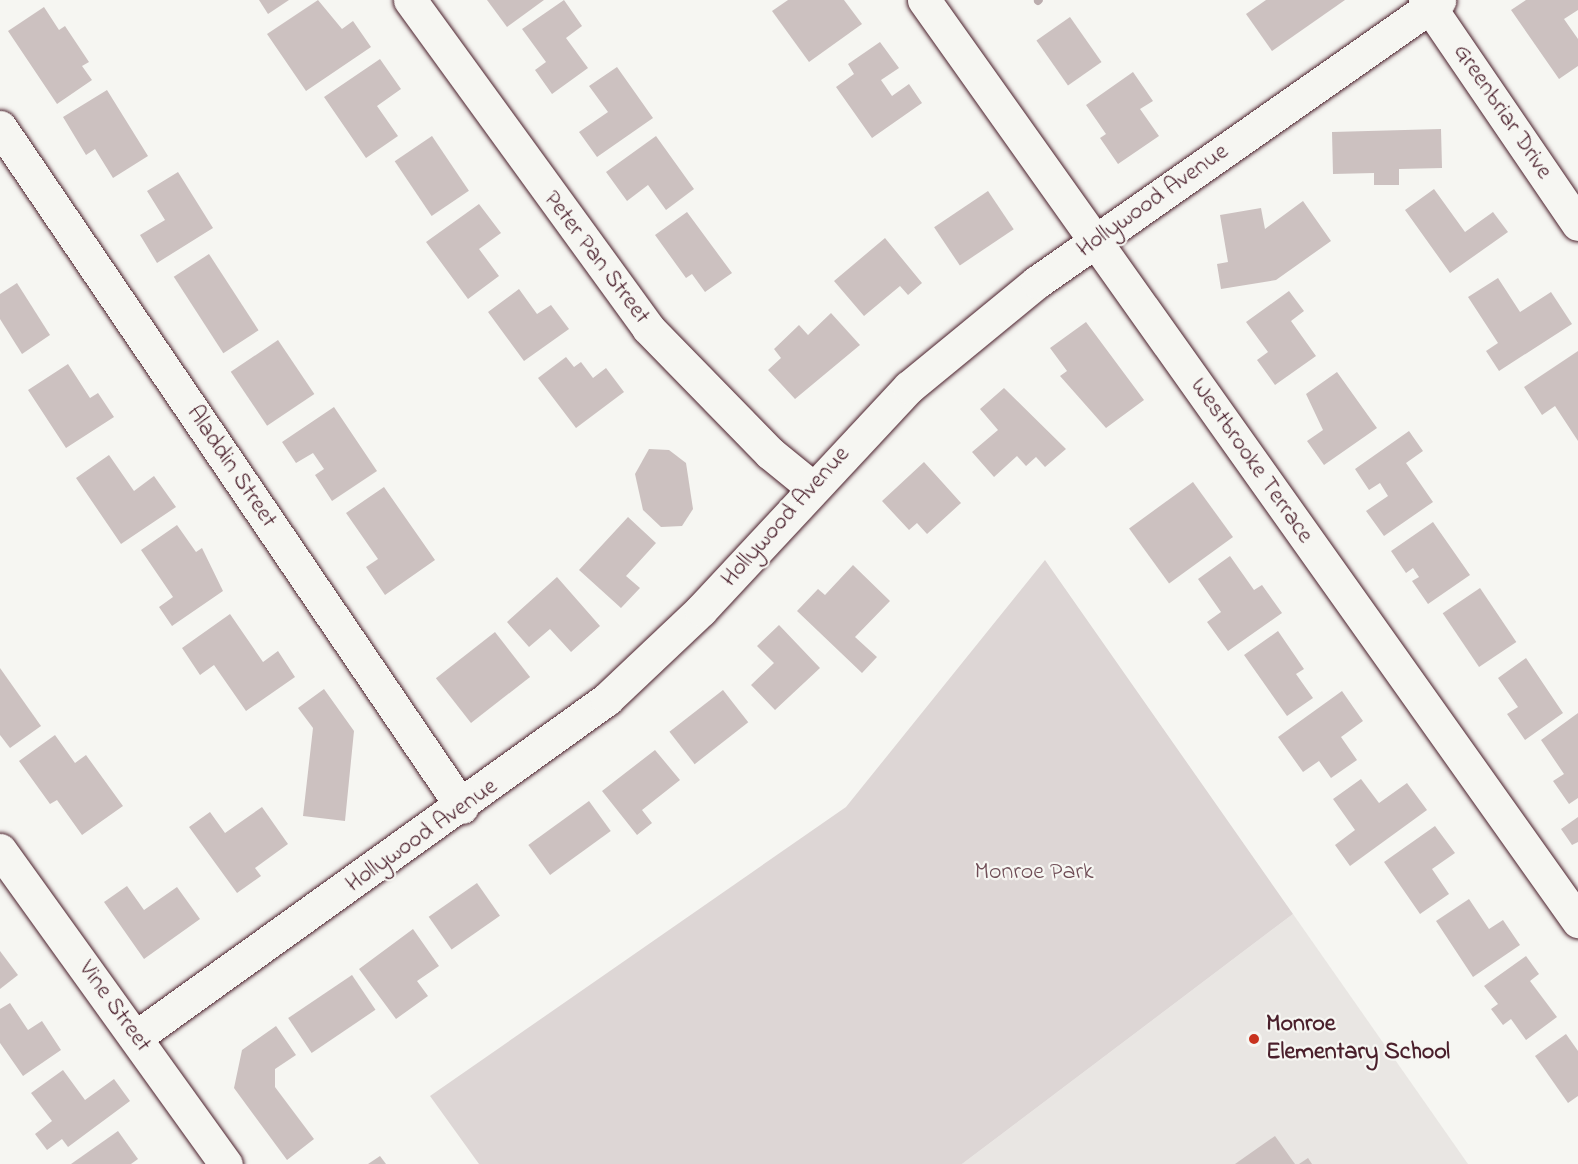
<!DOCTYPE html>
<style>
body{margin:0}
#map{position:relative;width:1578px;height:1164px;overflow:hidden;background:#f6f6f2;font-family:"Indie Flower",sans-serif}
div>[style]{position:absolute}
.built>*{inset:0;background:#e9e6e3}
.green>*{inset:0;background:#ddd6d5}
.stream>*{height:8px;margin:-4px;padding:0 4px;transform-origin:4px;border-radius:4px;background:#bbadae}
.building>*{inset:0;background:#ccc1c0;transform-origin:0 0}
.roads{filter:drop-shadow(0 0 2px #4a1f2b) drop-shadow(0 0 2px #4a1f2b)}
.minor>*{height:33px;margin:-16.5px;padding:0 16.5px;transform-origin:16.5px;border-radius:16.5px;background:#f6f6f2}
.dots>*{width:16px;height:16px;translate:-50% -50%;box-sizing:border-box;border:3px solid #f6f6f2;border-radius:50%}
span{translate:-50% -50%;white-space:nowrap;text-align:center;line-height:1.15;-webkit-text-stroke:4.5px #f6f6f2;paint-order:stroke}
.street-label{font-size:24px;color:#4a1f2b}
.park-label{font-size:24px;color:#6f4d56}
.poi-label{font-size:24px;color:#4a1f2b;font-weight:700}
.left{translate:0 -50%;text-align:left}
</style>
<div id="map">
<div class="built">
<div style="clip-path:polygon(1293px 914px,1468px 1164px,962px 1164px)"></div>
</div>
<div class="green">
<div style="clip-path:polygon(1045px 560px,1293px 914px,962px 1164px,479px 1164px,430px 1096px,846px 807px)"></div>
</div>
<div class="stream">
<div style="left:1038px;top:1px;width:1px;rotate:-45deg"></div>
</div>
<div class="building">
<div style="clip-path:polygon(259px 0,289px 0,268px 14px)"></div>
<div style="clip-path:polygon(318px 0,342px 29px,353px 21px,371px 47px,306px 91px,267px 34px)"></div>
<div style="clip-path:polygon(487px 0,544px 0,507px 27px)"></div>
<div style="clip-path:polygon(564px 0,582px 26px,566px 38px,588px 68px,552px 94px,535px 70px,546px 62px,522px 29px)"></div>
<div style="clip-path:polygon(788px 0,844px 0,862px 24px,809px 62px,772px 11px)"></div>
<div style="clip-path:polygon(1266px 0,1345px 0,1272px 51px,1246px 14px)"></div>
<div style="clip-path:polygon(1526px 0,1578px 0,1578px 10px,1564px 19px,1578px 39px,1578px 66px,1559px 79px,1511px 10px)"></div>
<div style="clip-path:polygon(44px 7px,59px 30px,65px 26px,89px 62px,82px 66px,92px 80px,57px 104px,8px 31px)"></div>
<div style="left:1070px;top:17px;width:55px;height:41px;rotate:55deg"></div>
<div style="clip-path:polygon(880px 42px,899px 68px,881px 80px,892px 96px,909px 84px,922px 103px,872px 138px,836px 87px,854px 74px,848px 64px)"></div>
<div style="clip-path:polygon(380px 59px,401px 89px,377px 106px,398px 136px,366px 158px,324px 97px)"></div>
<div style="clip-path:polygon(617px 67px,653px 118px,597px 157px,579px 132px,608px 112px,589px 86px)"></div>
<div style="clip-path:polygon(1133px 72px,1153px 101px,1140px 109px,1159px 136px,1118px 164px,1100px 138px,1106px 134px,1086px 105px)"></div>
<div style="clip-path:polygon(107px 90px,148px 156px,113px 178px,95px 149px,86px 155px,63px 117px)"></div>
<div style="clip-path:polygon(1441px 129px,1442px 168px,1399px 169px,1399px 185px,1374px 185px,1374px 173px,1333px 174px,1332px 132px)"></div>
<div style="left:432px;top:136px;width:66px;height:45px;rotate:56deg"></div>
<div style="clip-path:polygon(656px 136px,694px 189px,666px 210px,648px 185px,627px 201px,606px 172px)"></div>
<div style="clip-path:polygon(178px 172px,213px 228px,157px 263px,140px 235px,165px 220px,147px 191px)"></div>
<div style="clip-path:polygon(1434px 189px,1465px 232px,1493px 212px,1508px 232px,1450px 273px,1405px 210px)"></div>
<div style="left:988px;top:191px;width:46px;height:65px;rotate:56deg"></div>
<div style="clip-path:polygon(1303px 201px,1331px 241px,1276px 280px,1221px 289px,1217px 264px,1228px 262px,1220px 215px,1261px 208px,1265px 229px)"></div>
<div style="clip-path:polygon(479px 204px,501px 233px,479px 249px,499px 276px,468px 299px,426px 242px)"></div>
<div style="clip-path:polygon(687px 212px,732px 273px,705px 292px,692px 274px,686px 278px,655px 235px)"></div>
<div style="clip-path:polygon(885px 238px,922px 283px,908px 295px,900px 286px,864px 316px,834px 281px)"></div>
<div style="left:209px;top:254px;width:91px;height:42px;rotate:57deg"></div>
<div style="clip-path:polygon(1498px 278px,1520px 312px,1551px 292px,1572px 324px,1499px 371px,1486px 351px,1498px 343px,1468px 297px)"></div>
<div style="clip-path:polygon(17px 283px,50px 335px,22px 354px,0 319px,0 294px)"></div>
<div style="clip-path:polygon(519px 289px,537px 314px,551px 305px,569px 329px,524px 361px,488px 312px)"></div>
<div style="clip-path:polygon(1289px 291px,1304px 311px,1291px 321px,1316px 356px,1275px 385px,1257px 360px,1268px 352px,1246px 322px)"></div>
<div style="clip-path:polygon(831px 313px,860px 345px,795px 399px,768px 370px,781px 358px,774px 349px,799px 325px,808px 335px)"></div>
<div style="clip-path:polygon(1086px 322px,1144px 400px,1106px 428px,1060px 376px,1067px 371px,1050px 348px)"></div>
<div style="left:278px;top:340px;width:65px;height:57px;rotate:56deg"></div>
<div style="clip-path:polygon(1578px 351px,1578px 441px,1555px 406px,1542px 415px,1524px 387px)"></div>
<div style="clip-path:polygon(566px 357px,574px 367px,581px 362px,593px 378px,606px 368px,624px 392px,576px 428px,538px 378px)"></div>
<div style="clip-path:polygon(68px 364px,90px 398px,98px 393px,114px 417px,66px 448px,28px 390px)"></div>
<div style="clip-path:polygon(1337px 372px,1377px 428px,1324px 465px,1307px 441px,1323px 430px,1306px 394px)"></div>
<div style="clip-path:polygon(1004px 388px,1066px 449px,1045px 467px,1036px 457px,1026px 466px,1017px 456px,994px 477px,972px 452px,998px 430px,980px 409px)"></div>
<div style="clip-path:polygon(334px 407px,377px 471px,332px 501px,315px 475px,324px 469px,313px 453px,296px 463px,282px 442px)"></div>
<div style="clip-path:polygon(1409px 431px,1423px 451px,1406px 463px,1433px 502px,1384px 536px,1366px 511px,1388px 496px,1380px 483px,1369px 490px,1355px 469px)"></div>
<div style="clip-path:polygon(649px 449px,669px 450px,686px 463px,693px 509px,682px 526px,661px 527px,643px 510px,635px 474px)"></div>
<div style="clip-path:polygon(109px 455px,134px 491px,154px 476px,176px 507px,121px 544px,76px 478px)"></div>
<div style="clip-path:polygon(924px 462px,961px 503px,927px 534px,917px 523px,909px 530px,882px 501px)"></div>
<div style="left:1193px;top:482px;width:68px;height:79px;rotate:54deg"></div>
<div style="clip-path:polygon(384px 487px,435px 560px,385px 595px,366px 567px,378px 559px,346px 513px)"></div>
<div style="clip-path:polygon(628px 517px,656px 543px,626px 576px,640px 588px,621px 608px,579px 570px)"></div>
<div style="clip-path:polygon(1433px 522px,1470px 575px,1428px 604px,1412px 581px,1419px 577px,1413px 568px,1406px 573px,1391px 551px)"></div>
<div style="clip-path:polygon(177px 525px,196px 552px,202px 548px,223px 591px,172px 626px,159px 607px,173px 597px,141px 550px)"></div>
<div style="clip-path:polygon(1230px 556px,1254px 590px,1262px 585px,1282px 613px,1228px 651px,1207px 622px,1221px 612px,1198px 579px)"></div>
<div style="clip-path:polygon(853px 565px,890px 601px,855px 637px,877px 657px,862px 673px,797px 611px,818px 589px,825px 595px)"></div>
<div style="clip-path:polygon(557px 577px,600px 626px,571px 652px,550px 629px,529px 647px,507px 622px)"></div>
<div style="left:1480px;top:588px;width:65px;height:45px;rotate:56deg"></div>
<div style="clip-path:polygon(230px 614px,263px 662px,278px 651px,295px 677px,246px 711px,214px 665px,200px 675px,182px 648px)"></div>
<div style="clip-path:polygon(779px 625px,820px 668px,775px 710px,751px 685px,774px 663px,757px 646px)"></div>
<div style="clip-path:polygon(1278px 631px,1304px 669px,1296px 674px,1313px 698px,1287px 716px,1244px 655px)"></div>
<div style="left:495px;top:632px;width:57px;height:75px;rotate:52deg"></div>
<div style="clip-path:polygon(1526px 658px,1563px 713px,1525px 740px,1507px 714px,1518px 707px,1498px 678px)"></div>
<div style="clip-path:polygon(0 668px,41px 726px,10px 748px,0 735px)"></div>
<div style="clip-path:polygon(324px 689px,354px 731px,345px 821px,303px 816px,313px 728px,298px 708px)"></div>
<div style="left:723px;top:690px;width:41px;height:68px;rotate:52deg"></div>
<div style="clip-path:polygon(1342px 691px,1363px 721px,1341px 737px,1357px 760px,1331px 778px,1319px 761px,1303px 772px,1278px 737px)"></div>
<div style="clip-path:polygon(1578px 713px,1578px 798px,1569px 804px,1553px 781px,1564px 774px,1541px 740px)"></div>
<div style="clip-path:polygon(55px 735px,75px 763px,86px 755px,123px 806px,82px 835px,57px 800px,50px 804px,19px 761px)"></div>
<div style="clip-path:polygon(655px 750px,680px 780px,642px 810px,652px 823px,637px 835px,602px 791px)"></div>
<div style="clip-path:polygon(1361px 779px,1379px 803px,1407px 783px,1427px 810px,1350px 866px,1335px 845px,1355px 830px,1333px 799px)"></div>
<div style="left:589px;top:801px;width:37px;height:75px;rotate:54deg"></div>
<div style="clip-path:polygon(262px 807px,288px 844px,255px 868px,261px 876px,237px 893px,189px 827px,210px 812px,225px 833px)"></div>
<div style="clip-path:polygon(1578px 817px,1578px 842px,1572px 845px,1561px 829px)"></div>
<div style="clip-path:polygon(1435px 826px,1455px 853px,1432px 869px,1449px 894px,1420px 914px,1384px 862px)"></div>
<div style="left:477px;top:883px;width:40px;height:59px;rotate:55deg"></div>
<div style="clip-path:polygon(127px 886px,144px 910px,177px 887px,200px 919px,144px 959px,104px 902px)"></div>
<div style="clip-path:polygon(1469px 899px,1489px 929px,1503px 920px,1520px 945px,1473px 977px,1436px 921px)"></div>
<div style="clip-path:polygon(413px 929px,439px 966px,417px 981px,428px 996px,396px 1019px,359px 969px)"></div>
<div style="clip-path:polygon(0 951px,18px 975px,0 989px)"></div>
<div style="clip-path:polygon(1526px 956px,1539px 974px,1530px 981px,1557px 1017px,1526px 1040px,1511px 1019px,1503px 1025px,1491px 1009px,1498px 1004px,1484px 986px)"></div>
<div style="left:352px;top:975px;width:42px;height:77px;rotate:56deg"></div>
<div style="clip-path:polygon(10px 1003px,28px 1030px,42px 1021px,61px 1050px,23px 1076px,0 1043px,0 1009px)"></div>
<div style="clip-path:polygon(276px 1026px,296px 1055px,275px 1069px,275px 1087px,314px 1139px,287px 1160px,234px 1088px,242px 1050px)"></div>
<div style="clip-path:polygon(1566px 1034px,1578px 1051px,1578px 1096px,1568px 1103px,1535px 1056px)"></div>
<div style="clip-path:polygon(63px 1070px,85px 1100px,114px 1079px,130px 1101px,68px 1147px,62px 1139px,47px 1150px,35px 1134px,52px 1121px,31px 1093px)"></div>
<div style="clip-path:polygon(118px 1131px,138px 1159px,131px 1164px,71px 1164px)"></div>
<div style="clip-path:polygon(1275px 1136px,1295px 1164px,1235px 1164px)"></div>
<div style="clip-path:polygon(380px 1156px,386px 1164px,368px 1164px)"></div>
<div style="clip-path:polygon(1308px 1158px,1312px 1164px,1299px 1164px)"></div>
</div>
<div class="roads">
<div class="minor">
<div style="left:410px;top:0;width:405px;rotate:54deg"></div>
<div style="left:648px;top:328px;width:175px;rotate:45.7deg"></div>
<div style="left:770px;top:453px;width:55px;rotate:39.1deg"></div>
<div style="left:924px;top:0;width:1130px;rotate:54.62deg"></div>
<div style="left:1425px;top:0;width:271px;rotate:55.7deg"></div>
<div style="left:0;top:127px;width:822px;rotate:55.81deg"></div>
<div style="left:0;top:850px;width:387px;rotate:54.3deg"></div>
<div style="left:136px;top:1037px;width:580px;rotate:-35.66deg"></div>
<div style="left:607px;top:699px;width:129px;rotate:-43.4deg"></div>
<div style="left:701px;top:610px;width:305px;rotate:-47deg"></div>
<div style="left:909px;top:387px;width:166px;rotate:-39.4deg"></div>
<div style="left:1037px;top:282px;width:491px;rotate:-35deg"></div>
</div>
</div>
<div class="dots">
<div style="left:1254px;top:1039px;background:#c8321e"></div>
</div>
<div class="street-label">
<span style="left:1502px;top:112px;rotate:56deg">Greenbriar Drive</span>
<span style="left:1153px;top:201px;rotate:-35deg">Hollywood Avenue</span>
<span style="left:596px;top:258px;rotate:53deg">Peter Pan Street</span>
<span style="left:1251px;top:461px;rotate:55deg">Westbrooke Terrace</span>
<span style="left:231px;top:467px;rotate:56deg">Aladdin Street</span>
<span style="left:786px;top:517px;rotate:-48deg">Hollywood Avenue</span>
<span style="left:422px;top:836px;rotate:-35deg">Hollywood Avenue</span>
<span style="left:114px;top:1007px;rotate:54deg">Vine Street</span>
</div>
<div class="park-label">
<span style="left:1034px;top:873px">Monroe Park</span>
</div>
<div class="poi-label">
<span class="left" style="left:1266px;top:1039px">Monroe<br>Elementary School</span>
</div>
</div>
